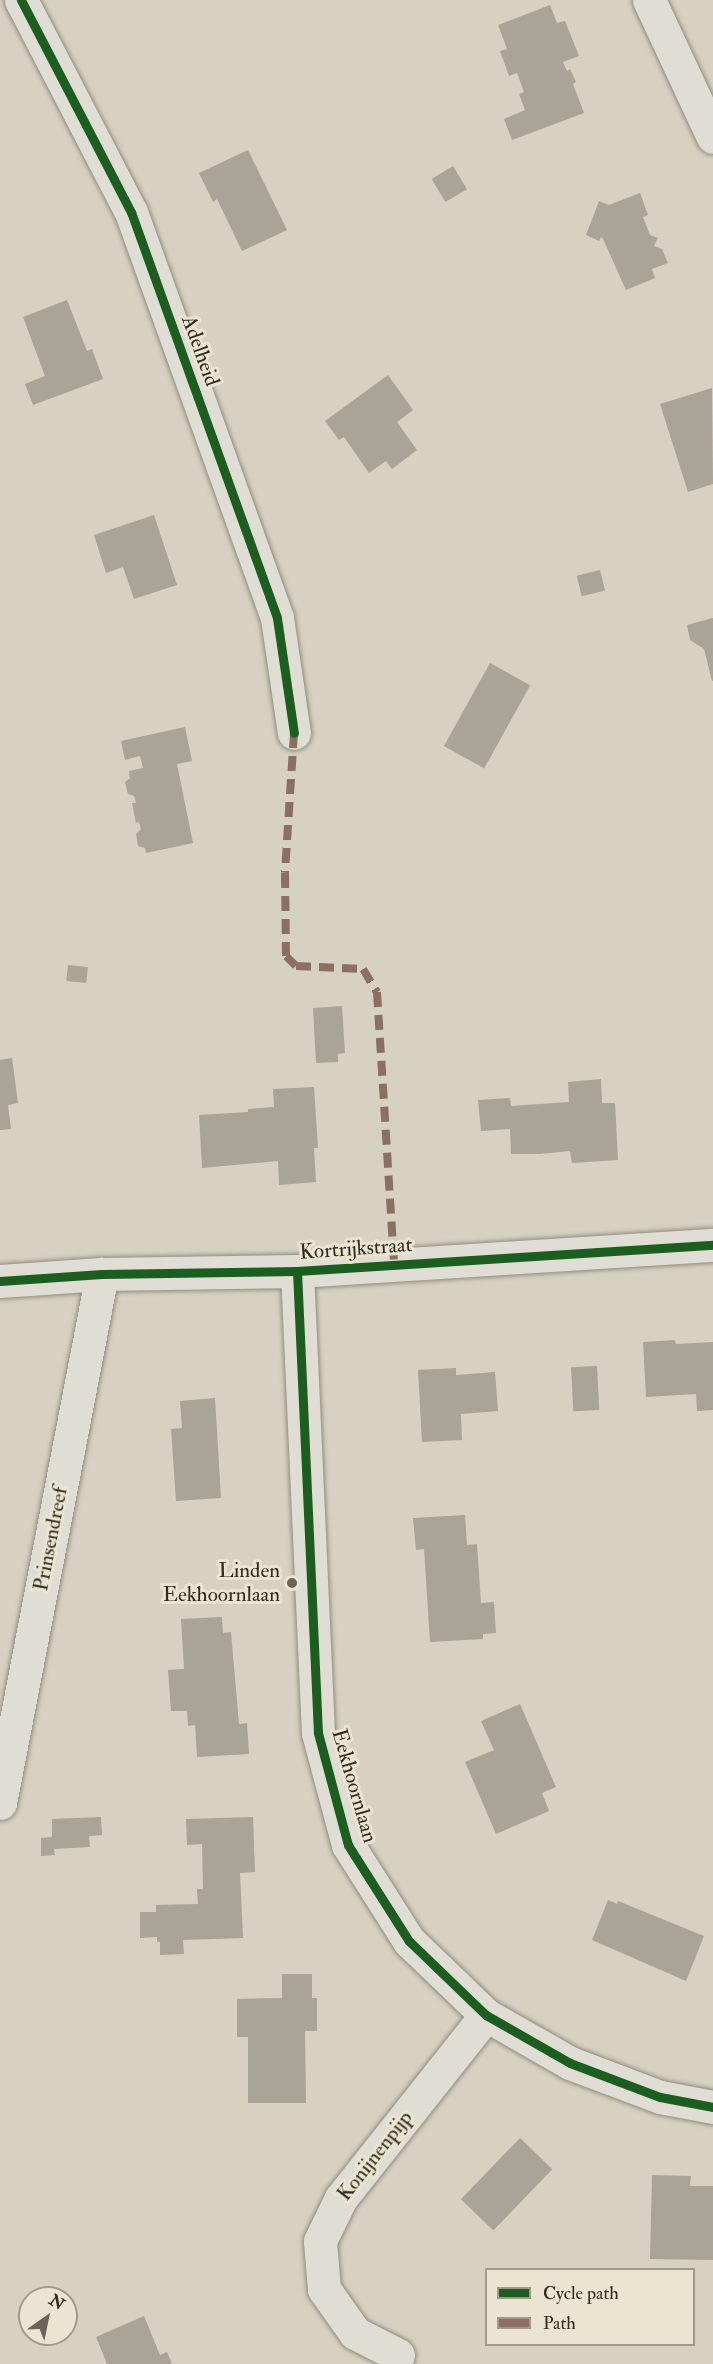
<!DOCTYPE html>
<style>
body{margin:0}
#map{position:relative;width:713px;height:2364px;overflow:hidden;background:#d6d1c0;font-family:"IM FELL Double Pica",serif}
div>[style]{position:absolute}
.building>*{inset:0;background:#a8a498;transform-origin:0 0}
.roads{filter:drop-shadow(0 0 2px #908c81) drop-shadow(0 0 2px #908c81)}
.minor>*{height:33px;margin:-16.5px;padding:0 16.5px;transform-origin:16.5px;border-radius:16.5px;background:#e0ded4}
.quiet>*{height:8px;margin-top:-4px;transform-origin:0;background:repeating-linear-gradient(90deg,#8d6e63 0 15px,transparent 0 23px)}
.cycleway>*{height:9px;margin:-4.5px;padding:0 4.5px;transform-origin:4.5px;border-radius:4.5px;background:#1b5e20}
.dots>*{width:16px;height:16px;translate:-50% -50%;box-sizing:border-box;border:3px solid #eae5d0;border-radius:50%}
span{translate:-50% -50%;white-space:nowrap;text-align:center;line-height:1.15;-webkit-text-stroke:6px #eae5d0;paint-order:stroke}
.street-label{font-size:21px;color:#332921}
.poi-label{font-size:21px;color:#332921}
.right{translate:-100% -50%;text-align:right}
.legend{position:absolute;left:485px;top:2268px;width:210px;height:78px;box-sizing:border-box;background:#eae5d0;border:2px solid #a19a8a;margin:0;padding:8px 10px;list-style:none;font-size:18px;color:#332921}
.legend li{display:flex;align-items:center;gap:12px;height:30px}
.legend b{width:30px;border:2px solid #a19a8a}
.north{position:absolute;left:18px;top:2286px;width:60px;height:60px;box-sizing:border-box;background:#eae5d0;border:2px solid #a19a8a;border-radius:50%;rotate:33deg;font-size:16px;font-weight:700;line-height:24px;text-align:center;color:#332921}
.north::after{content:'';display:block;margin:auto;width:21px;height:27px;background:#6c6459;clip-path:polygon(50% 0,100% 100%,50% 72%,0 100%)}
</style>
<div id="map">
<div class="building">
<div style="clip-path:polygon(550px 5px,557px 23px,565px 21px,579px 56px,563px 62px,567px 71px,570px 69px,576px 82px,573px 84px,584px 113px,512px 140px,504px 119px,525px 110px,519px 94px,524px 92px,517px 73px,509px 76px,500px 51px,507px 49px,498px 25px)"></div>
<div style="clip-path:polygon(248px 150px,287px 230px,242px 251px,217px 199px,213px 202px,199px 173px)"></div>
<div style="left:453px;top:166px;width:27px;height:25px;rotate:59deg"></div>
<div style="clip-path:polygon(640px 193px,648px 215px,643px 217px,650px 235px,658px 238px,654px 246px,662px 249px,668px 263px,652px 269px,655px 278px,626px 290px,603px 239px,601px 237px,599px 241px,586px 235px,599px 201px,609px 205px)"></div>
<div style="clip-path:polygon(67px 300px,87px 351px,92px 349px,103px 379px,33px 405px,25px 384px,45px 376px,23px 317px)"></div>
<div style="clip-path:polygon(388px 375px,413px 410px,397px 422px,417px 450px,392px 469px,386px 461px,369px 473px,344px 437px,339px 440px,325px 421px)"></div>
<div style="clip-path:polygon(712px 388px,713px 484px,688px 492px,660px 404px)"></div>
<div style="clip-path:polygon(154px 515px,177px 585px,134px 599px,123px 567px,106px 573px,94px 535px)"></div>
<div style="left:600px;top:570px;width:21px;height:24px;rotate:76deg"></div>
<div style="clip-path:polygon(713px 618px,713px 681px,712px 681px,704px 649px,690px 640px,687px 625px)"></div>
<div style="left:490px;top:663px;width:46px;height:95px;rotate:29deg"></div>
<div style="clip-path:polygon(185px 727px,192px 761px,177px 764px,193px 843px,146px 853px,145px 848px,138px 846px,136px 834px,141px 829px,139px 822px,136px 823px,132px 803px,136px 803px,134px 796px,128px 794px,125px 782px,130px 778px,129px 771px,143px 768px,140px 756px,125px 760px,121px 741px)"></div>
<div style="left:68px;top:965px;width:20px;height:16px;rotate:6deg"></div>
<div style="clip-path:polygon(342px 1006px,345px 1053px,338px 1054px,338px 1062px,316px 1063px,313px 1008px)"></div>
<div style="clip-path:polygon(12px 1058px,18px 1103px,8px 1105px,11px 1129px,0 1130px,0 1060px)"></div>
<div style="clip-path:polygon(601px 1079px,602px 1103px,615px 1103px,618px 1160px,572px 1163px,570px 1151px,540px 1154px,511px 1154px,510px 1129px,481px 1131px,478px 1100px,510px 1098px,511px 1106px,569px 1102px,568px 1082px)"></div>
<div style="clip-path:polygon(314px 1087px,318px 1148px,314px 1148px,316px 1182px,279px 1185px,278px 1161px,202px 1168px,199px 1115px,248px 1112px,248px 1109px,274px 1107px,273px 1089px)"></div>
<div style="clip-path:polygon(675px 1340px,676px 1344px,713px 1342px,713px 1410px,697px 1411px,696px 1394px,646px 1397px,643px 1342px)"></div>
<div style="left:597px;top:1366px;width:44px;height:26px;rotate:87deg"></div>
<div style="clip-path:polygon(456px 1368px,456px 1375px,495px 1372px,498px 1411px,461px 1414px,462px 1440px,422px 1442px,418px 1370px)"></div>
<div style="clip-path:polygon(215px 1398px,221px 1498px,176px 1501px,171px 1429px,182px 1428px,180px 1401px)"></div>
<div style="clip-path:polygon(465px 1515px,467px 1545px,477px 1544px,481px 1603px,494px 1602px,496px 1633px,483px 1634px,483px 1639px,430px 1642px,424px 1549px,416px 1550px,413px 1518px)"></div>
<div style="clip-path:polygon(222px 1617px,223px 1633px,231px 1632px,239px 1724px,247px 1723px,249px 1754px,197px 1757px,195px 1725px,188px 1726px,187px 1711px,171px 1711px,168px 1670px,184px 1669px,181px 1619px)"></div>
<div style="clip-path:polygon(520px 1704px,556px 1787px,542px 1793px,549px 1811px,496px 1834px,465px 1762px,494px 1750px,481px 1721px)"></div>
<div style="clip-path:polygon(101px 1817px,102px 1835px,89px 1836px,90px 1847px,54px 1849px,55px 1855px,41px 1856px,41px 1838px,52px 1837px,52px 1819px)"></div>
<div style="clip-path:polygon(253px 1817px,255px 1872px,240px 1873px,243px 1938px,183px 1940px,184px 1954px,160px 1955px,160px 1942px,157px 1942px,157px 1937px,140px 1938px,140px 1912px,156px 1912px,156px 1905px,198px 1904px,197px 1889px,203px 1889px,202px 1844px,187px 1845px,186px 1819px)"></div>
<div style="clip-path:polygon(608px 1900px,617px 1904px,618px 1901px,704px 1936px,686px 1981px,592px 1940px)"></div>
<div style="clip-path:polygon(282px 1974px,312px 1974px,312px 1998px,317px 1998px,317px 2031px,305px 2031px,306px 2103px,248px 2103px,248px 2037px,237px 2037px,237px 1999px,282px 1998px)"></div>
<div style="left:520px;top:2138px;width:45px;height:85px;rotate:44deg"></div>
<div style="clip-path:polygon(652px 2175px,691px 2176px,690px 2186px,713px 2186px,713px 2260px,650px 2259px)"></div>
<div style="clip-path:polygon(144px 2316px,160px 2355px,167px 2352px,172px 2364px,107px 2364px,96px 2337px)"></div>
</div>
<div class="roads">
<div class="minor">
<div style="left:21px;top:0;width:239px;rotate:62.6deg"></div>
<div style="left:131px;top:212px;width:431px;rotate:70.2deg"></div>
<div style="left:277px;top:618px;width:116px;rotate:81.6deg"></div>
<div style="left:649px;top:0;width:151px;rotate:65deg"></div>
<div style="left:297px;top:1271px;width:462px;rotate:87.4deg"></div>
<div style="left:318px;top:1733px;width:116px;rotate:75deg"></div>
<div style="left:348px;top:1845px;width:114px;rotate:57.6deg"></div>
<div style="left:409px;top:1941px;width:107px;rotate:43.9deg"></div>
<div style="left:486px;top:2015px;width:97px;rotate:29.7deg"></div>
<div style="left:570px;top:2063px;width:96px;rotate:20.7deg"></div>
<div style="left:660px;top:2097px;width:54px;rotate:10.7deg"></div>
<div style="left:0;top:1281px;width:102px;rotate:-3.9deg"></div>
<div style="left:102px;top:1274px;width:195px;rotate:-0.9deg"></div>
<div style="left:297px;top:1271px;width:417px;rotate:-3.6deg"></div>
<div style="left:0;top:1803px;width:539px;rotate:-79.09deg"></div>
<div style="left:398px;top:2355px;width:48px;rotate:-152.9deg"></div>
<div style="left:355px;top:2333px;width:54px;rotate:-125.2deg"></div>
<div style="left:324px;top:2289px;width:48px;rotate:-94.8deg"></div>
<div style="left:320px;top:2241px;width:48px;rotate:-64deg"></div>
<div style="left:341px;top:2198px;width:233px;rotate:-51.6deg"></div>
</div>
</div>
<div class="quiet">
<div style="left:294px;top:733px;width:140px;rotate:93.7deg"></div>
<div style="left:285px;top:873px;width:83px;rotate:89.3deg"></div>
<div style="left:286px;top:956px;width:14px;rotate:45deg"></div>
<div style="left:296px;top:966px;width:67px;rotate:2.6deg"></div>
<div style="left:363px;top:969px;width:27px;rotate:59deg"></div>
<div style="left:377px;top:992px;width:274px;rotate:86.4deg"></div>
</div>
<div class="cycleway">
<div style="left:21px;top:0;width:239px;rotate:62.6deg"></div>
<div style="left:131px;top:212px;width:431px;rotate:70.2deg"></div>
<div style="left:277px;top:618px;width:116px;rotate:81.6deg"></div>
<div style="left:297px;top:1271px;width:462px;rotate:87.4deg"></div>
<div style="left:318px;top:1733px;width:116px;rotate:75deg"></div>
<div style="left:348px;top:1845px;width:114px;rotate:57.6deg"></div>
<div style="left:409px;top:1941px;width:107px;rotate:43.9deg"></div>
<div style="left:486px;top:2015px;width:97px;rotate:29.7deg"></div>
<div style="left:570px;top:2063px;width:96px;rotate:20.7deg"></div>
<div style="left:660px;top:2097px;width:54px;rotate:10.7deg"></div>
<div style="left:0;top:1281px;width:102px;rotate:-3.9deg"></div>
<div style="left:102px;top:1274px;width:195px;rotate:-0.9deg"></div>
<div style="left:297px;top:1271px;width:417px;rotate:-3.6deg"></div>
</div>
<div class="dots">
<div style="left:292px;top:1583px;background:#6c6459"></div>
</div>
<div class="street-label">
<span style="left:200px;top:351px;rotate:70deg">Adelheid</span>
<span style="left:356px;top:1249px;rotate:-4deg">Kortrijkstraat</span>
<span style="left:51px;top:1539px;rotate:-79deg">Prinsendreef</span>
<span style="left:354px;top:1786px;rotate:74deg">Eekhoornlaan</span>
<span style="left:375px;top:2156px;rotate:-52deg">Konijnenpijp</span>
</div>
<div class="poi-label">
<span class="right" style="left:280px;top:1583px">Linden<br>Eekhoornlaan</span>
</div>
<ul class="legend">
<li><b style="height:8px;background:#1b5e20"></b>Cycle path</li>
<li><b style="height:8px;background:#8d6e63"></b>Path</li>
</ul>
<div class="north">N</div>
</div>
